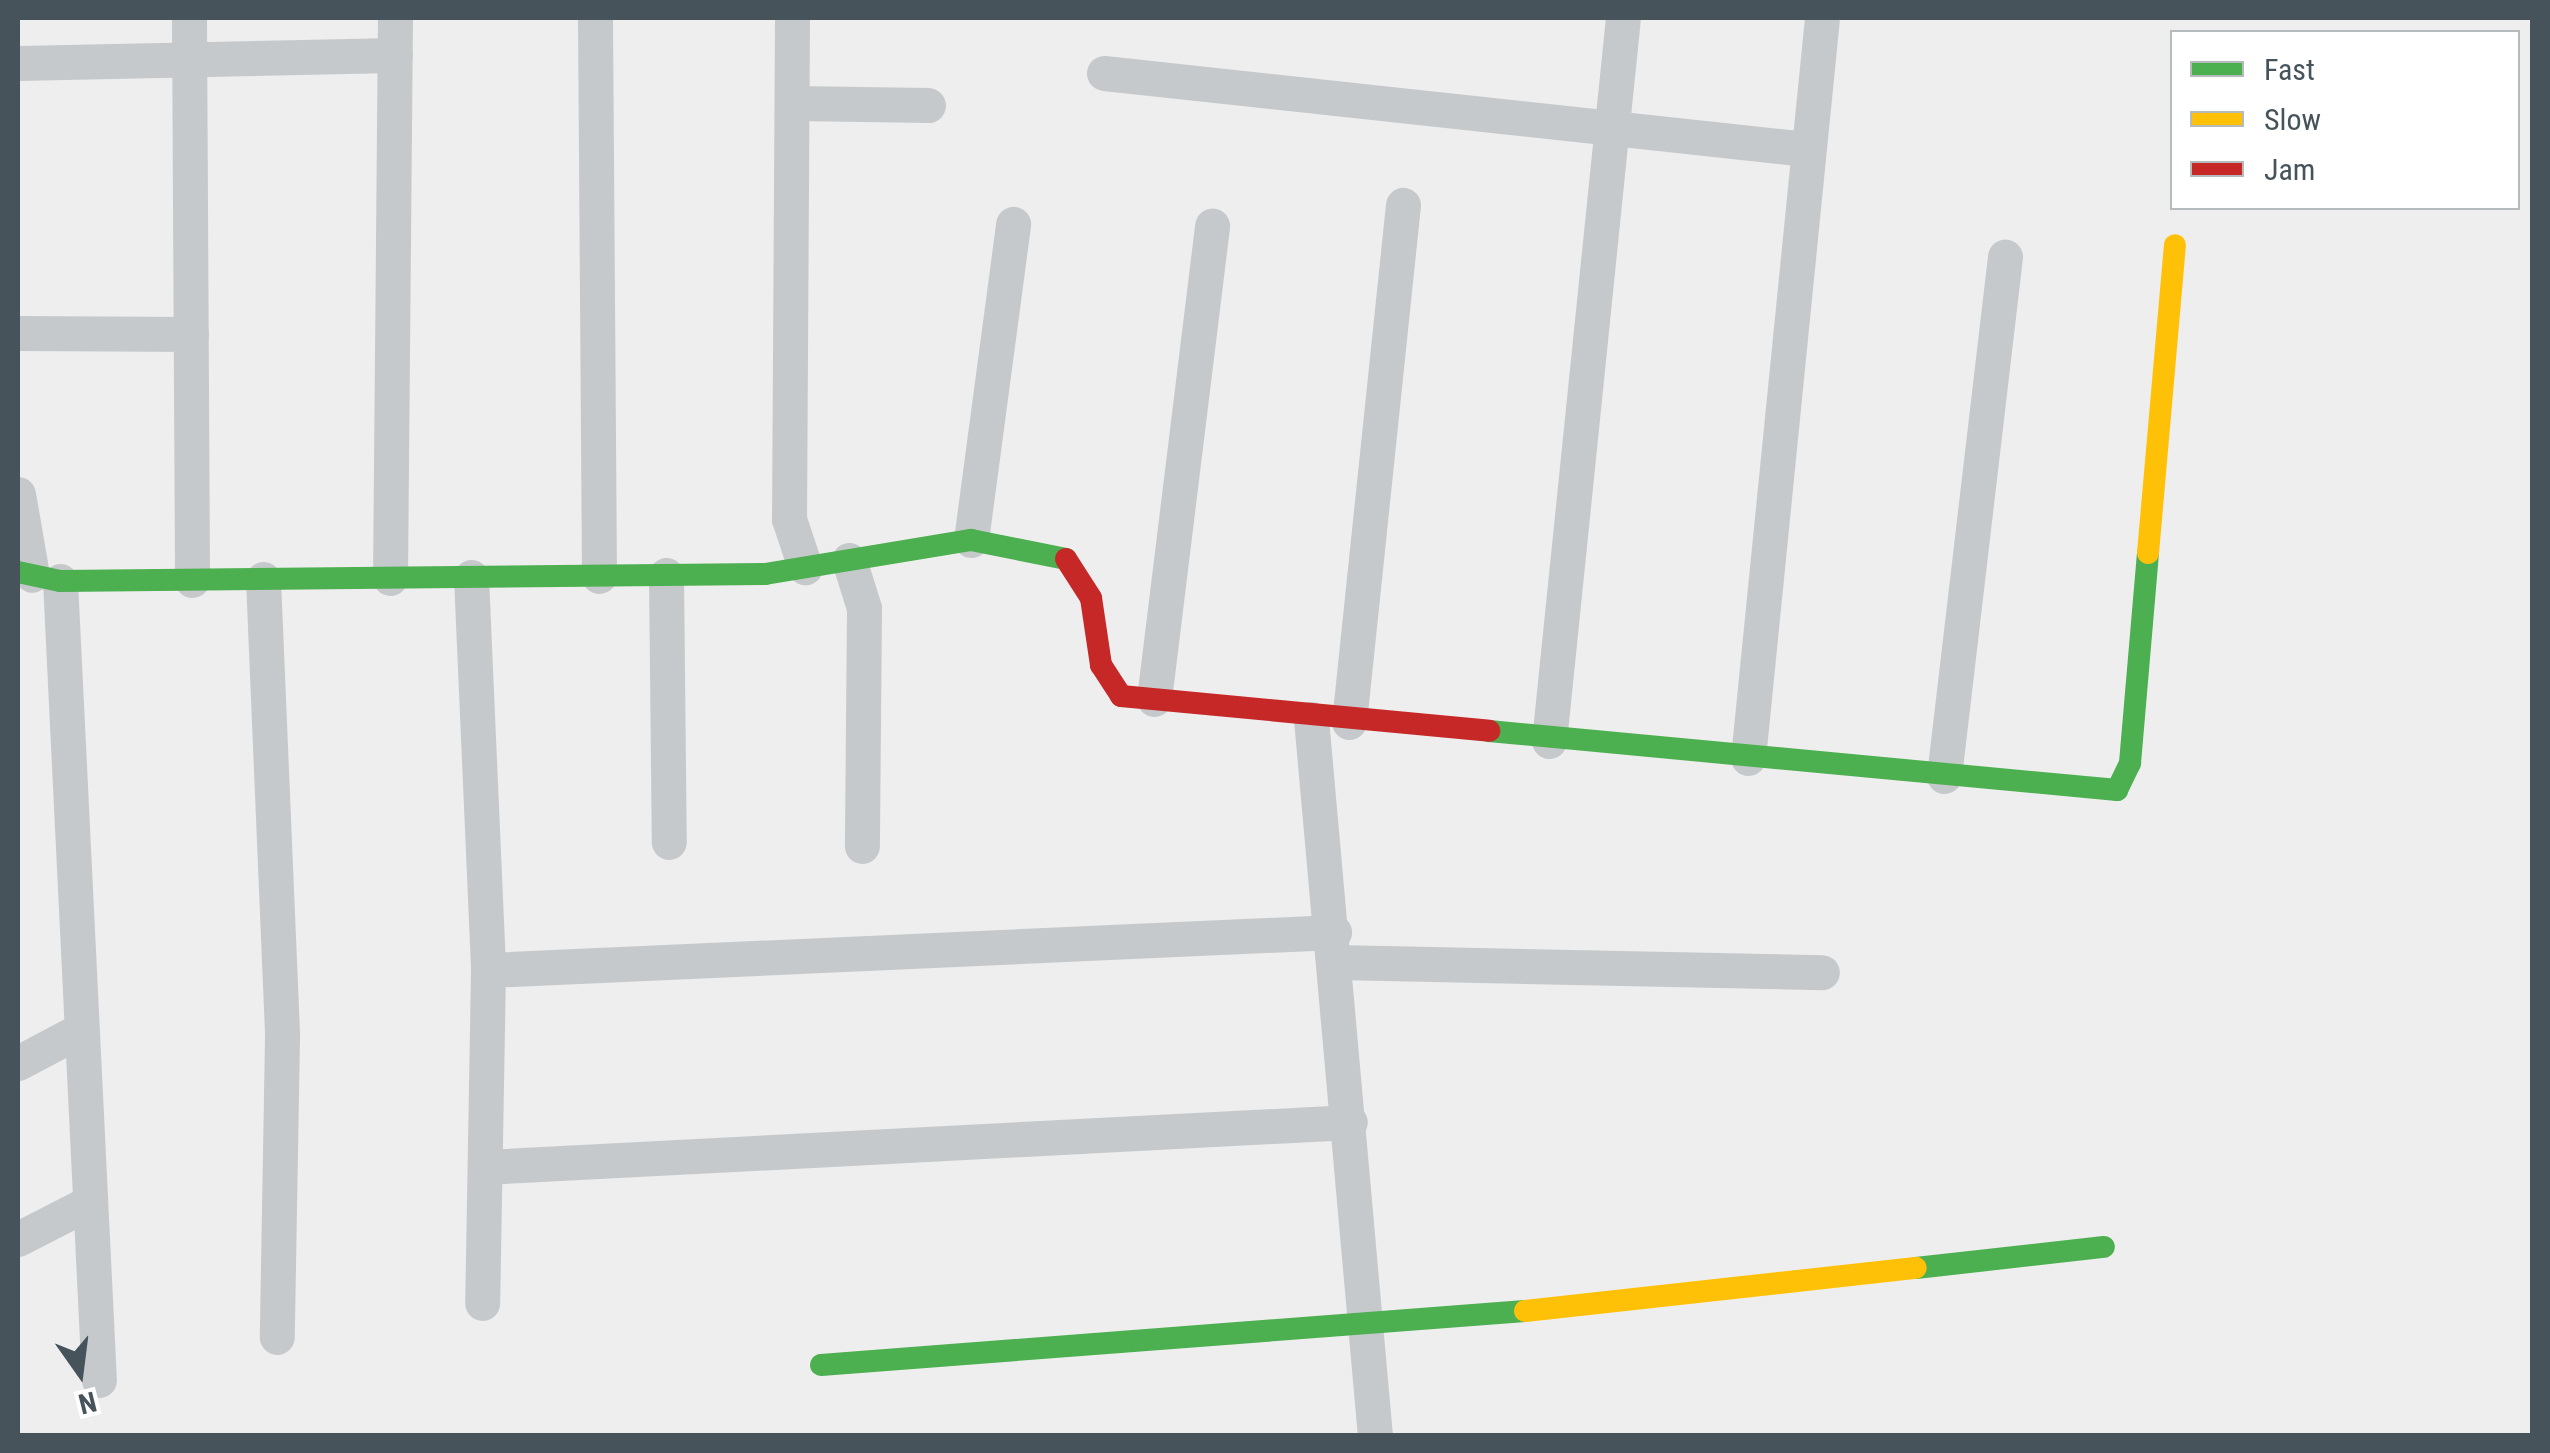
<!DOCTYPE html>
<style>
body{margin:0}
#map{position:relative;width:2550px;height:1453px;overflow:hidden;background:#efeeee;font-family:"Roboto Condensed",sans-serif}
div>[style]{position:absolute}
.street>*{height:35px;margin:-17.5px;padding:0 17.5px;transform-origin:17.5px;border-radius:17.5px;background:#c6c9cb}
.fast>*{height:22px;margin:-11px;padding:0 11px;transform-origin:11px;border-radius:11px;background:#4caf50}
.slow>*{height:22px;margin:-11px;padding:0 11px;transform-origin:11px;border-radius:11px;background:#ffc107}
.jam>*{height:22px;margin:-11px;padding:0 11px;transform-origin:11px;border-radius:11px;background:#c62828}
span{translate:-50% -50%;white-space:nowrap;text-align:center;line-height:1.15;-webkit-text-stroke:8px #fff;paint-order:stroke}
.frame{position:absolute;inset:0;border:20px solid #46535b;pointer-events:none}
.legend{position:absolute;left:2170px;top:30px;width:350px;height:180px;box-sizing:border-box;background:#fff;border:2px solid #b5babd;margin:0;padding:12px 18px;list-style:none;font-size:30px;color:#46535b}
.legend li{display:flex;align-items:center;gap:20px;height:50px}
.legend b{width:50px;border:2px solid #b5babd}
.north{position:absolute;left:30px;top:1323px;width:100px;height:100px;-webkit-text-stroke:8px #fff;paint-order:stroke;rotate:166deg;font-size:28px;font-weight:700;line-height:40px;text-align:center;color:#46535b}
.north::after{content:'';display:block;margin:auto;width:35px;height:45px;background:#46535b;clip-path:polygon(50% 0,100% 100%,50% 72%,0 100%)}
</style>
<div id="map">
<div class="street">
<div style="left:189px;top:18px;width:562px;rotate:89.69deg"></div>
<div style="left:595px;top:18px;width:558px;rotate:89.59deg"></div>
<div style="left:792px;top:18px;width:501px;rotate:90.34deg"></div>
<div style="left:789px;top:519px;width:51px;rotate:71.6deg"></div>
<div style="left:18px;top:63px;width:377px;rotate:-1.2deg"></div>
<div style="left:1104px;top:73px;width:707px;rotate:6.17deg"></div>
<div style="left:794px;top:103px;width:134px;rotate:0.9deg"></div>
<div style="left:18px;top:333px;width:173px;rotate:0.3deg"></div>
<div style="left:18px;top:494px;width:82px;rotate:80.2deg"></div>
<div style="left:971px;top:540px;width:319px;rotate:-82.4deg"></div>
<div style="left:849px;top:560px;width:50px;rotate:72.6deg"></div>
<div style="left:864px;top:608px;width:238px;rotate:90.5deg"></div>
<div style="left:666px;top:575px;width:267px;rotate:89.4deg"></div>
<div style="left:471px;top:577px;width:393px;rotate:87.5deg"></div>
<div style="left:488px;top:970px;width:333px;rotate:91deg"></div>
<div style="left:390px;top:578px;width:560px;rotate:-89.49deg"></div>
<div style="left:263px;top:579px;width:458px;rotate:87.6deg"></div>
<div style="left:282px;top:1037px;width:300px;rotate:91deg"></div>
<div style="left:60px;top:581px;width:800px;rotate:87.21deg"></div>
<div style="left:1154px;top:699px;width:477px;rotate:-83deg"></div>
<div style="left:1311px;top:719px;width:720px;rotate:84.9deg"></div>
<div style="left:1349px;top:722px;width:520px;rotate:-84.04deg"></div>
<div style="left:1549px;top:741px;width:727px;rotate:-84.16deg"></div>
<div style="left:1748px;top:758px;width:744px;rotate:-84.29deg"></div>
<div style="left:1944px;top:776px;width:523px;rotate:-83.3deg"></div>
<div style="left:1337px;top:962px;width:485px;rotate:1.2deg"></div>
<div style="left:488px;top:970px;width:847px;rotate:-2.57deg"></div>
<div style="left:18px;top:1063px;width:72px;rotate:-28deg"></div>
<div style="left:485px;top:1167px;width:866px;rotate:-2.98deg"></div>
<div style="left:18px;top:1239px;width:81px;rotate:-27.2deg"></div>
</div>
<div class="fast">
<div style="left:18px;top:572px;width:43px;rotate:12.1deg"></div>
<div style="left:60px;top:581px;width:705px;rotate:-0.57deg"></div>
<div style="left:765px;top:574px;width:209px;rotate:-9.4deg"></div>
<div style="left:971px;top:540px;width:97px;rotate:11.3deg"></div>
<div style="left:1489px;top:731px;width:631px;rotate:5.37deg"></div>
<div style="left:2117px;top:790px;width:30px;rotate:-64deg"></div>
<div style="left:2130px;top:763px;width:211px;rotate:-85.1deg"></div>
<div style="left:1916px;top:1268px;width:189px;rotate:-6.4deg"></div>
<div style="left:821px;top:1365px;width:706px;rotate:-4.39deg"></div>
</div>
<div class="slow">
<div style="left:2148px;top:553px;width:309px;rotate:-85deg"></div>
<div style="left:1525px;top:1311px;width:393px;rotate:-6.3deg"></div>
</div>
<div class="jam">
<div style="left:1066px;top:559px;width:46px;rotate:57.3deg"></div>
<div style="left:1091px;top:598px;width:68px;rotate:81.5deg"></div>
<div style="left:1101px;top:665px;width:37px;rotate:57deg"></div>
<div style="left:1121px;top:696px;width:370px;rotate:5.4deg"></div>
</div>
<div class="frame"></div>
<ul class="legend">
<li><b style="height:12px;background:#4caf50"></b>Fast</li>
<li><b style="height:12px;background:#ffc107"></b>Slow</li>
<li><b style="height:12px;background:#c62828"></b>Jam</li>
</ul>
<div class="north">N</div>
</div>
